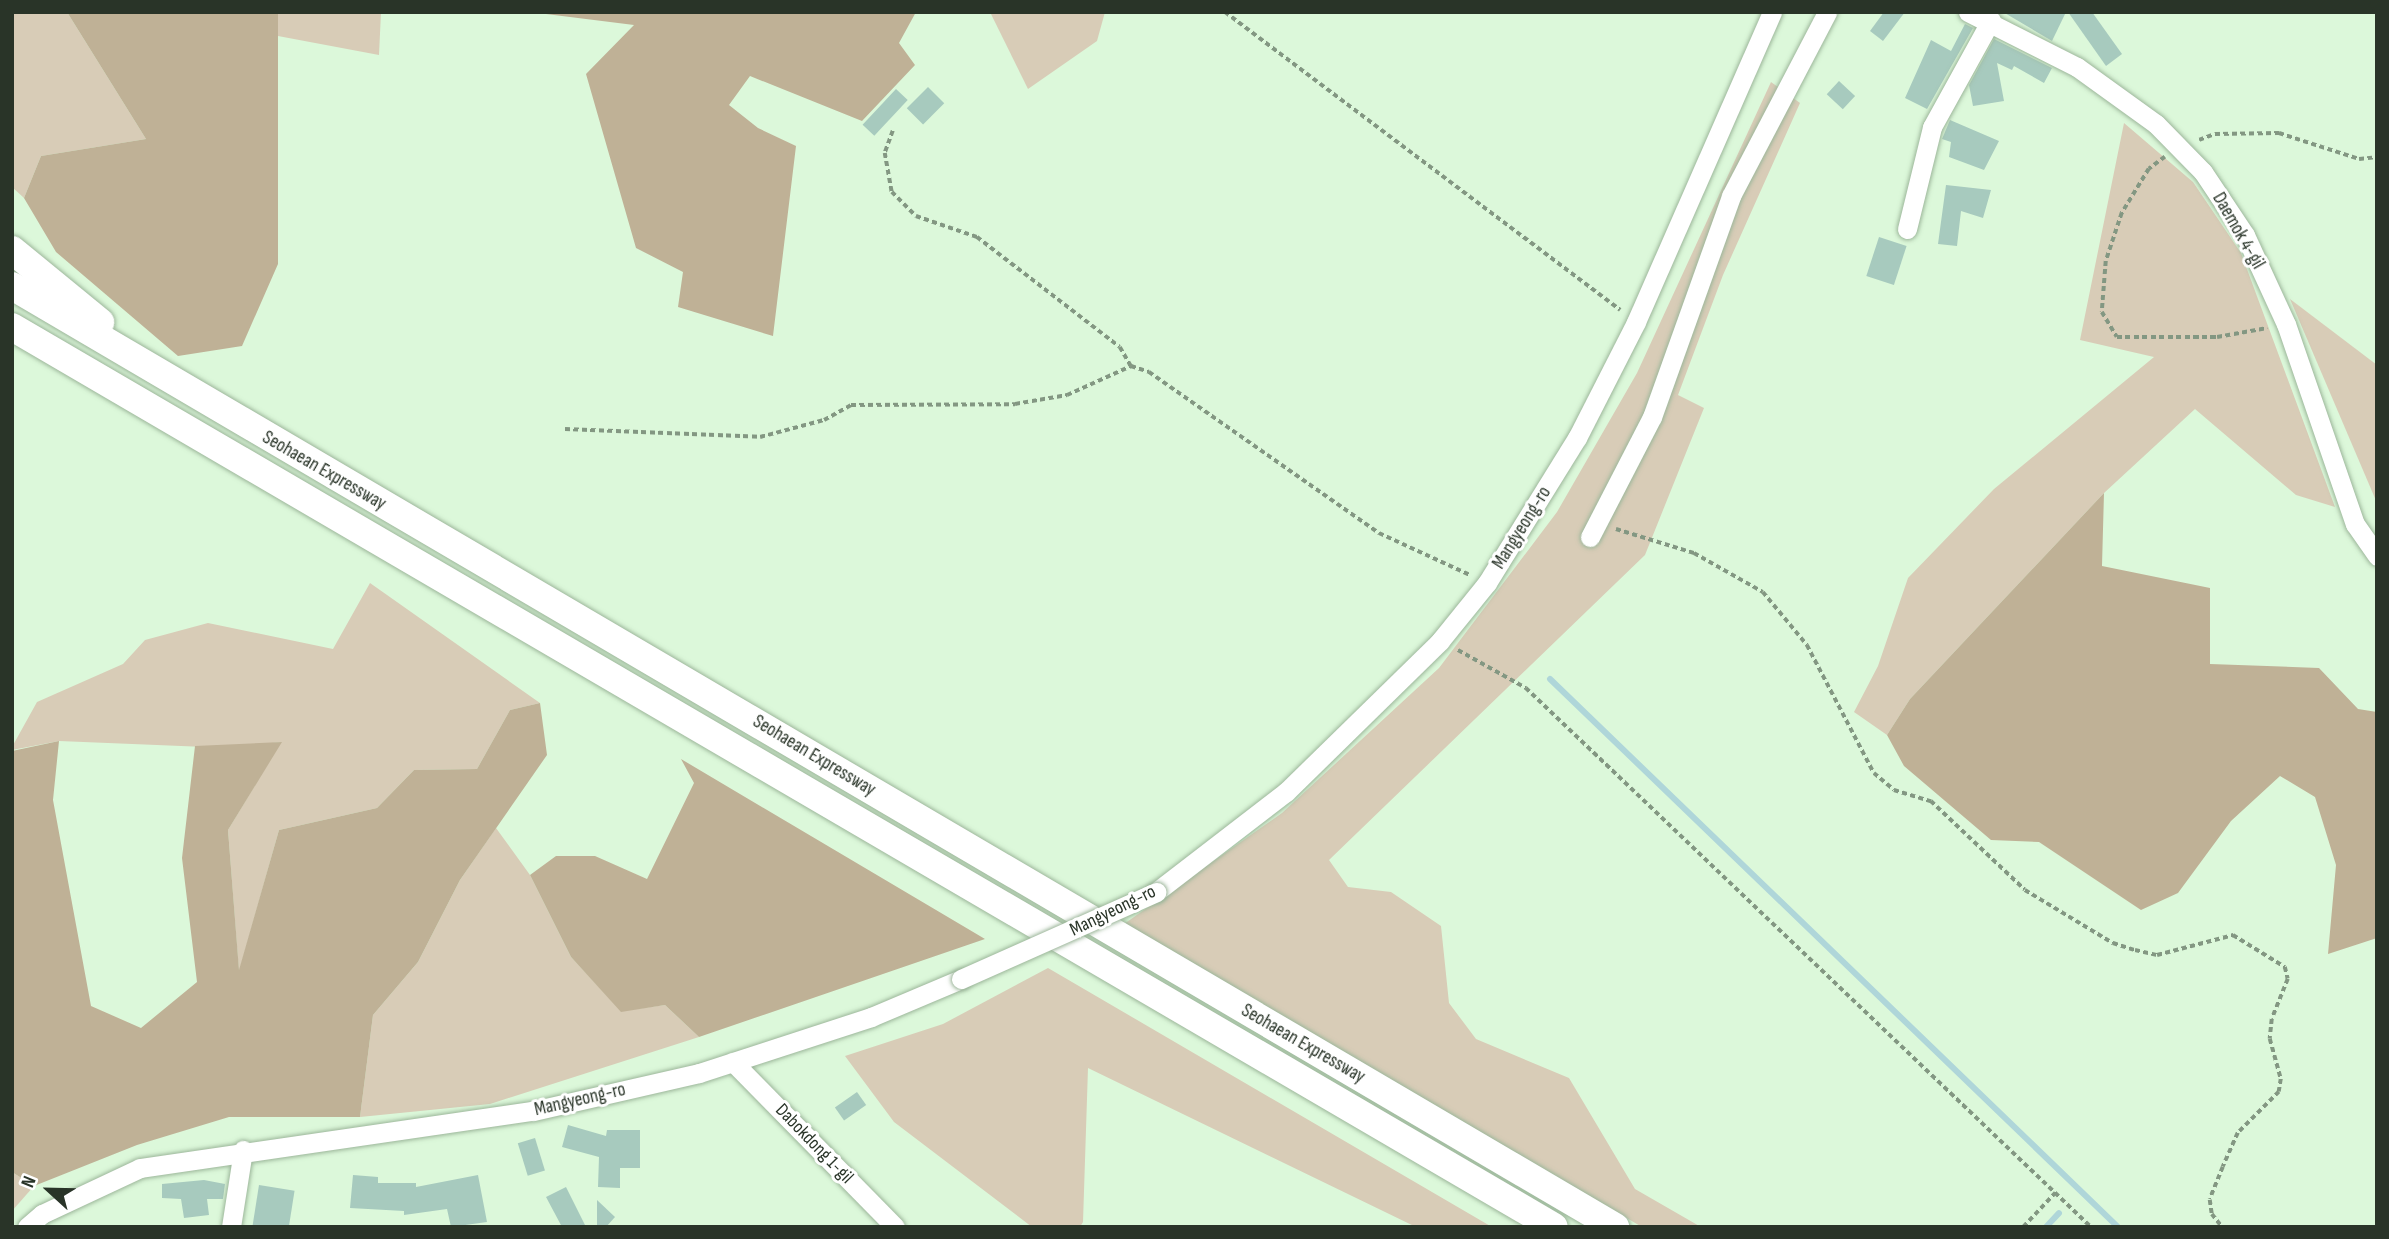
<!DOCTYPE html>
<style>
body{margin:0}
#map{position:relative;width:2389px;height:1239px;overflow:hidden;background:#dcf8da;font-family:"Sofia Sans Condensed",sans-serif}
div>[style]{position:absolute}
.green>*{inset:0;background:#d8ccb7}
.forest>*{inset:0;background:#bfb196}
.stream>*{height:6px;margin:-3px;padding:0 3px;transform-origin:3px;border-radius:3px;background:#afd6d9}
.building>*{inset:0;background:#a7cabe;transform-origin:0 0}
.path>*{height:3.5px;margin-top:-1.75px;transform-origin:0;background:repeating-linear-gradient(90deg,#839782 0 5px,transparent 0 8.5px)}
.roads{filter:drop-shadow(0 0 2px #9cb69a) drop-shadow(0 0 2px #9cb69a)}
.minor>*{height:19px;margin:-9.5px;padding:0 9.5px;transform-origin:9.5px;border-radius:9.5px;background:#fff}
.highway>*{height:28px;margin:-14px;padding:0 14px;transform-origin:14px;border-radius:14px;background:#fff}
.bridges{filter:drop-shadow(0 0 2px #9cb69a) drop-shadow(0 0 2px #9cb69a)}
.minor-bridge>*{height:19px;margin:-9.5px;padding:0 9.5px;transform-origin:9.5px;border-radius:9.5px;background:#fff}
span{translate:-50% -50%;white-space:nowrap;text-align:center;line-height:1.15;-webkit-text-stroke:6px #fff;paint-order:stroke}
.street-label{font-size:19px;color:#293428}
.frame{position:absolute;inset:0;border:14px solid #293428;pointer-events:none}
.north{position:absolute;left:14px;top:1155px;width:70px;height:70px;-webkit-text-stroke:5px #fff;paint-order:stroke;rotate:292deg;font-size:19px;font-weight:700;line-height:28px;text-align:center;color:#293428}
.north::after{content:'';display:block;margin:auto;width:24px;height:32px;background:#293428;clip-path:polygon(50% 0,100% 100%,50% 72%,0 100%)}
</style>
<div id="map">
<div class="green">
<div style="clip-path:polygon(12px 12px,67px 12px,146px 139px,41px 156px,24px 198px,12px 187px)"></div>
<div style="clip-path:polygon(278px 12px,381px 12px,379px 55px,278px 36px)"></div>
<div style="clip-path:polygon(990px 12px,1105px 12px,1097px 41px,1028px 89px)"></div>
<div style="clip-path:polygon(1771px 82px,1800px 103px,1723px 275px,1678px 395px,1704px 408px,1645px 555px,1329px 860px,1348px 887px,1391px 892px,1441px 926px,1449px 1003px,1476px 1039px,1569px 1078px,1635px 1189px,1701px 1227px,1642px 1227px,1124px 924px,1282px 813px,1439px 668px,1557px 512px,1637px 373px)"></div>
<div style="clip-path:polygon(2124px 123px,2193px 182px,2241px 253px,2335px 507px,2296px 495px,2195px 409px,2104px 493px,1910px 699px,1887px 735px,1854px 712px,1878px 666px,1908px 578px,1994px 489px,2154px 357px,2080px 340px)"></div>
<div style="clip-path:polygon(2290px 299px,2377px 365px,2377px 503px)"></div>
<div style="clip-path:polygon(370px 583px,540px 703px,510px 710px,477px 769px,414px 770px,377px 808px,279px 830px,239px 972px,228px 830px,281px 742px,230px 748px,59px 741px,12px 750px,12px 747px,37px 702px,123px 664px,145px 640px,208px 623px,333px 649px)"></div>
<div style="clip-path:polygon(496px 828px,530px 875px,571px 957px,621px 1011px,665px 1005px,699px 1037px,490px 1104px,360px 1117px,373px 1015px,418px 962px,460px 880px)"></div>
<div style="clip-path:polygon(1048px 968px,1492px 1227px,1416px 1227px,1088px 1068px,1083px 1222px,1080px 1227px,1032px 1227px,894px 1122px,845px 1056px,943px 1024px)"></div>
<div style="clip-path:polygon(12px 1172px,34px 1186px,12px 1211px)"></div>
</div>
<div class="forest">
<div style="clip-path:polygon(67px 12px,278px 12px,278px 264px,242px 346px,178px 356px,56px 252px,24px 198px,41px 156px,146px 139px)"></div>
<div style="clip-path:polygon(530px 12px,916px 12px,899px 43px,915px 65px,862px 121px,750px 76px,729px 105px,758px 128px,796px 146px,773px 336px,678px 307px,683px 272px,636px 248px,586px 74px,634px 25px)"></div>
<div style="clip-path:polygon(2104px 493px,2102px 566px,2210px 588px,2210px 664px,2319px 668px,2358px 709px,2377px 712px,2377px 938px,2328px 954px,2336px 865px,2315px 797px,2280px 776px,2231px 821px,2178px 893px,2141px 910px,2039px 842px,1991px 840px,1904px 766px,1887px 735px,1910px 699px)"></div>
<div style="clip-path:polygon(540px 703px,547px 755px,460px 880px,418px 962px,373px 1015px,360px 1117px,229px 1117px,137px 1145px,34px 1186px,12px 1172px,12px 751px,59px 741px,53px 800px,91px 1006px,141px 1028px,197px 982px,182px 858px,195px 746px,282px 742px,228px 830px,239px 970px,279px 830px,377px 808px,414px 770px,477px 769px,510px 710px)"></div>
<div style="clip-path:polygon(681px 759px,985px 939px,699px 1037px,665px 1005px,621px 1012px,571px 957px,530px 875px,556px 856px,595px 856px,647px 879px,694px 783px)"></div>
</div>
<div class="stream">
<div style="left:1550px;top:679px;width:789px;rotate:43.97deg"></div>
<div style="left:2046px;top:1227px;width:19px;rotate:-47deg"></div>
</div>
<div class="building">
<div style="clip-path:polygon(1884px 12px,1905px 12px,1883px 41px,1870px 31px)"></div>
<div style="clip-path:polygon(2003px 12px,2066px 12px,2052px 41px)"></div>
<div style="clip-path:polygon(2068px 12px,2092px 12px,2122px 54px,2106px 66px)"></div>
<div style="clip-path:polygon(1965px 24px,1973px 28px,1927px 109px,1905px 98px,1931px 40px,1951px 51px)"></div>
<div style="clip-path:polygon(1994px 39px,2052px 68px,2044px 83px,2014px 66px,2012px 70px,1997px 63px,2004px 101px,1973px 106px,1969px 85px)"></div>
<div style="left:1839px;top:81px;width:22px;height:18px;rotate:43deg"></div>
<div style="left:928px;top:87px;width:23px;height:30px;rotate:45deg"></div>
<div style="left:896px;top:89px;width:16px;height:49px;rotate:43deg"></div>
<div style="clip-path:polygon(1950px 120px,1999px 141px,1984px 170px,1949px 157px,1951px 142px,1942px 139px)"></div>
<div style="clip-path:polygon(1946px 185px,1991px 190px,1983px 218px,1961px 211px,1957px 246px,1938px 244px)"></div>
<div style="left:1879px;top:237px;width:29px;height:41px;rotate:18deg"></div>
<div style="left:857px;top:1092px;width:16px;height:27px;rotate:55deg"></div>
<div style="clip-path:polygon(568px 1125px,606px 1136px,607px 1130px,640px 1130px,640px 1168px,620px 1168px,620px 1188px,598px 1187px,599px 1157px,562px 1147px)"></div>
<div style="left:535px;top:1138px;width:34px;height:18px;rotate:73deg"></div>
<div style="clip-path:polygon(353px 1175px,378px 1177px,378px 1183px,416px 1183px,416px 1187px,478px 1175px,487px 1222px,451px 1227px,447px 1209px,404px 1215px,404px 1211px,350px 1208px)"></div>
<div style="clip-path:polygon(204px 1180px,225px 1184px,223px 1199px,207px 1199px,209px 1215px,184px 1218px,181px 1199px,162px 1198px,162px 1184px)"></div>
<div style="left:259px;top:1185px;width:36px;height:41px;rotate:9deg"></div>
<div style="clip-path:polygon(566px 1187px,586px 1227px,562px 1227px,546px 1197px)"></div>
<div style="clip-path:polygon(597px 1200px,615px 1217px,606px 1227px,597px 1227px)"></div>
</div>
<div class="path">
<div style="left:1225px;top:12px;width:495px;rotate:37deg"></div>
<div style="left:893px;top:131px;width:23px;rotate:110deg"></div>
<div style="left:885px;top:153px;width:40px;rotate:80deg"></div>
<div style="left:892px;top:192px;width:34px;rotate:45deg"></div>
<div style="left:916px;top:216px;width:65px;rotate:19deg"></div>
<div style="left:977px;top:237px;width:180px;rotate:37.6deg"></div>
<div style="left:1120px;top:347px;width:22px;rotate:60deg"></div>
<div style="left:2199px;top:140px;width:17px;rotate:-21deg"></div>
<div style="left:2215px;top:134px;width:64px;rotate:-0.9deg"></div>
<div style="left:2279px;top:133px;width:84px;rotate:18deg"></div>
<div style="left:2359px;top:159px;width:18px;rotate:-6deg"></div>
<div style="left:2165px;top:157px;width:20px;rotate:143deg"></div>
<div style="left:2149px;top:169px;width:52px;rotate:121.5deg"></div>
<div style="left:2122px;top:213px;width:51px;rotate:108.4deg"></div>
<div style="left:2106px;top:261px;width:51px;rotate:94.5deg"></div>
<div style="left:2102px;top:312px;width:29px;rotate:59deg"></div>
<div style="left:2117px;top:337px;width:100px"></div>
<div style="left:2217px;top:337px;width:51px;rotate:-10.2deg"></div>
<div style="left:565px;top:429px;width:195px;rotate:2.3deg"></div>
<div style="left:760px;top:437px;width:66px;rotate:-14.9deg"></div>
<div style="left:824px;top:420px;width:31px;rotate:-29deg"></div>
<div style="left:851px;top:405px;width:164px;rotate:-0.3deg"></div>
<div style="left:1015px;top:404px;width:53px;rotate:-9.8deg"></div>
<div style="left:1067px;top:395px;width:70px;rotate:-24.4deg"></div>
<div style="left:1131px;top:366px;width:19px;rotate:18deg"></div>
<div style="left:1149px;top:372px;width:281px;rotate:35deg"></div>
<div style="left:1379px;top:533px;width:100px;rotate:24.8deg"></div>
<div style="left:1616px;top:529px;width:82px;rotate:17.1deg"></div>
<div style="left:1694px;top:553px;width:79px;rotate:29.5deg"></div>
<div style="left:1763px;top:592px;width:69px;rotate:50.3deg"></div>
<div style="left:1807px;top:645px;width:144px;rotate:62.4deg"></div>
<div style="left:1874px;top:773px;width:26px;rotate:40deg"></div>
<div style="left:1894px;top:790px;width:39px;rotate:17deg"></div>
<div style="left:1931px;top:801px;width:129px;rotate:43.4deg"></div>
<div style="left:2025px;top:890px;width:103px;rotate:31.1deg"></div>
<div style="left:2113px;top:943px;width:23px;rotate:18deg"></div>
<div style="left:2135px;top:950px;width:23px;rotate:13deg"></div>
<div style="left:2157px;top:955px;width:79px;rotate:-14.7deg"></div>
<div style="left:2233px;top:935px;width:61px;rotate:31.6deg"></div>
<div style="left:2285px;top:967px;width:12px;rotate:76deg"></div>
<div style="left:2288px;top:979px;width:43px;rotate:111.8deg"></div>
<div style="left:2272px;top:1019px;width:20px;rotate:96deg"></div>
<div style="left:2270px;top:1039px;width:41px;rotate:74.6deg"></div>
<div style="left:2281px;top:1079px;width:13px;rotate:99deg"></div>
<div style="left:2279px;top:1092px;width:58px;rotate:135deg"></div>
<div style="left:2238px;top:1133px;width:37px;rotate:114deg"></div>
<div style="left:2223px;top:1167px;width:35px;rotate:112deg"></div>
<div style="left:2210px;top:1200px;width:14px;rotate:82deg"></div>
<div style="left:2212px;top:1214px;width:16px;rotate:52deg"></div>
<div style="left:1458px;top:650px;width:78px;rotate:29.2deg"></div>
<div style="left:1526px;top:688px;width:781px;rotate:43.65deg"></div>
<div style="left:2023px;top:1227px;width:47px;rotate:-46.7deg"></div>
</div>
<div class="roads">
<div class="minor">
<div style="left:1968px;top:12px;width:122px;rotate:26.8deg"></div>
<div style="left:2077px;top:67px;width:97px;rotate:35.8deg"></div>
<div style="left:2156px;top:124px;width:67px;rotate:45.6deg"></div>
<div style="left:2203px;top:172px;width:76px;rotate:56.3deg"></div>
<div style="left:2245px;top:235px;width:98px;rotate:65.3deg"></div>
<div style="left:2286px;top:324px;width:212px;rotate:71deg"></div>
<div style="left:2355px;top:524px;width:39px;rotate:55deg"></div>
<div style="left:1907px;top:229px;width:105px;rotate:-76.2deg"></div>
<div style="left:1932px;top:127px;width:122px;rotate:-61.1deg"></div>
<div style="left:1590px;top:537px;width:135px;rotate:-62.7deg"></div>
<div style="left:1652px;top:417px;width:235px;rotate:-70.3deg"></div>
<div style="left:1731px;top:196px;width:208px;rotate:-62.4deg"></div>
<div style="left:1156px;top:892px;width:164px;rotate:-37.6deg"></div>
<div style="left:1286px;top:792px;width:216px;rotate:-44.4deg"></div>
<div style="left:1440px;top:641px;width:75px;rotate:-51deg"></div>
<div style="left:1487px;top:583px;width:171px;rotate:-58.2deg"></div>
<div style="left:1577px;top:438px;width:130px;rotate:-63deg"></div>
<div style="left:1636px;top:322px;width:339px;rotate:-66.3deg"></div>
<div style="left:733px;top:1062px;width:231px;rotate:45.5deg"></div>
<div style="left:27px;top:1227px;width:20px;rotate:-41deg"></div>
<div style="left:42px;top:1214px;width:108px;rotate:-25.1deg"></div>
<div style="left:140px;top:1168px;width:397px;rotate:-8.3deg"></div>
<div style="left:533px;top:1111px;width:170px;rotate:-12.9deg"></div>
<div style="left:699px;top:1073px;width:181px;rotate:-18deg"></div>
<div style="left:871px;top:1017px;width:98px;rotate:-22.9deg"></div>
<div style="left:231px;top:1227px;width:78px;rotate:-81.1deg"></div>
</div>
<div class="highway">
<div style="left:12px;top:250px;width:114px;rotate:39.3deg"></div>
<div style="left:12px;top:286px;width:1859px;rotate:30.41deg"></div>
<div style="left:12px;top:327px;width:1785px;rotate:30.27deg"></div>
</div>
</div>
<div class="bridges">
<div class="minor-bridge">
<div style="left:961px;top:979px;width:214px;rotate:-24deg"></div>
</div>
</div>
<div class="street-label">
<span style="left:2238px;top:231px;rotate:60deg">Daemok 4-gil</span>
<span style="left:324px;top:471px;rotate:30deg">Seohaean Expressway</span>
<span style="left:1522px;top:528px;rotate:-58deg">Mangyeong-ro</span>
<span style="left:814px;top:756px;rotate:31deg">Seohaean Expressway</span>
<span style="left:1113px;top:911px;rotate:-26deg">Mangyeong-ro</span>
<span style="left:1303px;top:1044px;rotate:30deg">Seohaean Expressway</span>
<span style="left:580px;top:1100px;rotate:-13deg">Mangyeong-ro</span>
<span style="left:814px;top:1144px;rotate:46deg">Dabokdong 1-gil</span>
</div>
<div class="frame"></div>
<div class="north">N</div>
</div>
